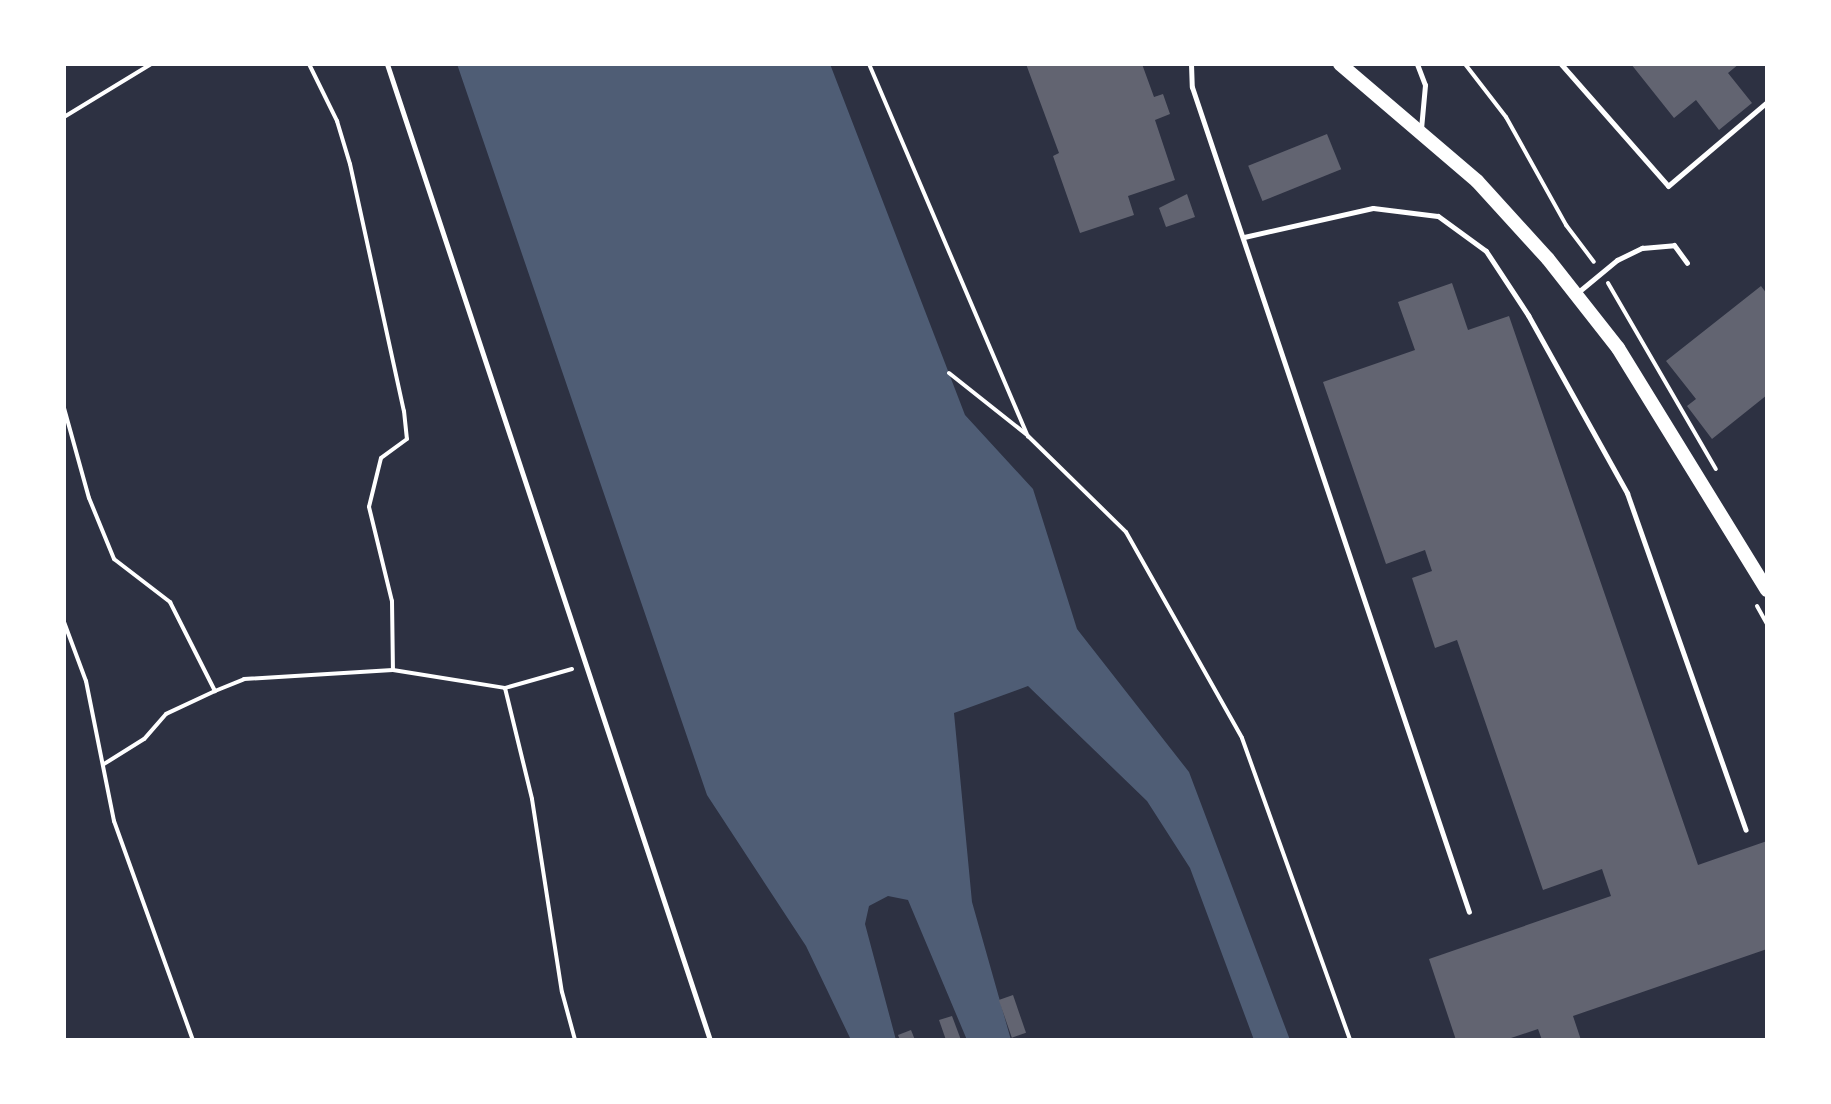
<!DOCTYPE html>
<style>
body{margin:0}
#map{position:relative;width:1831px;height:1104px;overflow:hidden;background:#2d3142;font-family:"Nunito Sans",sans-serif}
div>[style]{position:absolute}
.water>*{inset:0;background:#4f5d75}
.building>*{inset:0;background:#626471;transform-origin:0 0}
.path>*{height:4px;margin:-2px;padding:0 2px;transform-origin:2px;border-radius:2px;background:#fff}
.service>*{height:5px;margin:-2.5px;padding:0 2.5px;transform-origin:2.5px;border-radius:2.5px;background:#fff}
.secondary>*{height:14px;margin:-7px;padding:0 7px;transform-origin:7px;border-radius:7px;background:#fff}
span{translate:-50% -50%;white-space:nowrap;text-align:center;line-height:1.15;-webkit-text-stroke:7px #fff;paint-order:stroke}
.frame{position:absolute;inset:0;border:66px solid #fff;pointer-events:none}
</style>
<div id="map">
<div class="water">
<div style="clip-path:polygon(457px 64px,830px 64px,965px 415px,1033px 489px,1077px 629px,1189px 772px,1290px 1040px,1254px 1040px,1190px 868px,1147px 801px,1028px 686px,954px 713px,972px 902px,1011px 1040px,967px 1040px,908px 900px,888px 896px,869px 906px,865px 924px,896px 1040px,851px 1040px,806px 946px,707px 795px)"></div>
</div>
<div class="building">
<div style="clip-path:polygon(1026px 64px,1142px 64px,1154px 97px,1163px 94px,1170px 114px,1155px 120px,1175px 180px,1128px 196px,1134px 215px,1080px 233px,1053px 156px,1059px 153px)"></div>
<div style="clip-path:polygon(1631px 64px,1739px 64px,1728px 73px,1752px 103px,1719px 130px,1696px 100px,1674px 118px)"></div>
<div style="left:1327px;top:134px;width:38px;height:85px;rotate:68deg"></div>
<div style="clip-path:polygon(1187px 194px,1195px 217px,1166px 227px,1159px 208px)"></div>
<div style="clip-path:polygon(1452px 283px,1468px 330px,1509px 316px,1698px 865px,1767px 841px,1767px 949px,1573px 1016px,1581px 1040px,1542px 1040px,1538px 1029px,1505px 1040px,1456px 1040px,1429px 959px,1611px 896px,1602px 869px,1543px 890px,1457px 640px,1435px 648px,1412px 578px,1432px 571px,1425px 550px,1386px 564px,1323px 382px,1415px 350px,1398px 302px)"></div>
<div style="clip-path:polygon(1761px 286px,1767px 294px,1767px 395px,1712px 439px,1687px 406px,1696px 399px,1666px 361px)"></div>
<div style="left:1013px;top:995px;width:40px;height:15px;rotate:71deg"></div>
<div style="clip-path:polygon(952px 1016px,961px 1040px,946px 1040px,939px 1020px)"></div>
<div style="clip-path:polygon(911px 1030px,915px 1040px,900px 1040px,898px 1035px)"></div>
</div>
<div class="path">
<div style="left:309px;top:64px;width:64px;rotate:63.8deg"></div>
<div style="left:337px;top:121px;width:45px;rotate:73.2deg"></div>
<div style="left:350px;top:164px;width:253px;rotate:77.7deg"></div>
<div style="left:404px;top:411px;width:28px;rotate:84deg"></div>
<div style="left:407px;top:439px;width:32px;rotate:144deg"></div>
<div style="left:381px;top:458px;width:50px;rotate:103.8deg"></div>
<div style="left:369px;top:507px;width:97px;rotate:76.3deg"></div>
<div style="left:392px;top:601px;width:69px;rotate:89.2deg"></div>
<div style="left:869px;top:64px;width:405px;rotate:66.9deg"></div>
<div style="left:1028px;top:436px;width:137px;rotate:44.4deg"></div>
<div style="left:1126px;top:532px;width:236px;rotate:60.6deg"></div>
<div style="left:1242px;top:738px;width:321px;rotate:70.3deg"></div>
<div style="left:1465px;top:64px;width:67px;rotate:52.3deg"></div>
<div style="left:1506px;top:117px;width:124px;rotate:60.9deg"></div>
<div style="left:1566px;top:225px;width:46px;rotate:52.9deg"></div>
<div style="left:64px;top:117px;width:102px;rotate:-31.3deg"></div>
<div style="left:1608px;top:283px;width:215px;rotate:59.9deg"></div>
<div style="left:949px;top:373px;width:98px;rotate:38.4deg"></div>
<div style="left:64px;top:408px;width:93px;rotate:74.5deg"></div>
<div style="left:89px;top:498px;width:66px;rotate:67.7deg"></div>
<div style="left:114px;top:559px;width:71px;rotate:37.5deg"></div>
<div style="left:170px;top:602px;width:100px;rotate:63.2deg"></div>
<div style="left:215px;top:691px;width:54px;rotate:154.9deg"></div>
<div style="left:166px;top:714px;width:33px;rotate:131deg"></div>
<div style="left:144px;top:739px;width:47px;rotate:148deg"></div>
<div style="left:1757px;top:606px;width:21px;rotate:61deg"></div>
<div style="left:64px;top:622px;width:63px;rotate:69.6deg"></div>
<div style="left:86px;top:681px;width:143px;rotate:78.7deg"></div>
<div style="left:114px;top:821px;width:233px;rotate:70.2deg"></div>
<div style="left:572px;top:669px;width:70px;rotate:164.2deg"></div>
<div style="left:505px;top:688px;width:114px;rotate:76.3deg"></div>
<div style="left:532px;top:799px;width:195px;rotate:81.2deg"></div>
<div style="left:562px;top:992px;width:50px;rotate:74.8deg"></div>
<div style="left:215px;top:691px;width:31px;rotate:-22deg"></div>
<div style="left:244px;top:679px;width:149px;rotate:-3.5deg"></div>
<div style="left:393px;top:670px;width:113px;rotate:9.1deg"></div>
</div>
<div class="service">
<div style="left:387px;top:64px;width:1028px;rotate:71.69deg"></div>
<div style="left:1191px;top:64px;width:23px;rotate:88deg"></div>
<div style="left:1192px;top:87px;width:870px;rotate:71.44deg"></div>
<div style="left:1417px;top:64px;width:22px;rotate:69deg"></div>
<div style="left:1425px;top:85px;width:44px;rotate:95.2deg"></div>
<div style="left:1561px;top:64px;width:162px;rotate:48.7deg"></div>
<div style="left:1668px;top:186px;width:130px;rotate:-40.3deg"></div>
<div style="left:1244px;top:237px;width:132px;rotate:-12.7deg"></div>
<div style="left:1373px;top:208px;width:65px;rotate:7deg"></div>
<div style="left:1438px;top:216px;width:59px;rotate:36.1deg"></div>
<div style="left:1486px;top:251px;width:77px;rotate:56.7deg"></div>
<div style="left:1528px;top:315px;width:204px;rotate:60.9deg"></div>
<div style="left:1627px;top:493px;width:357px;rotate:70.6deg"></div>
<div style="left:1577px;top:293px;width:52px;rotate:-39.5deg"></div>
<div style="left:1617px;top:260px;width:28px;rotate:-26deg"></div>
<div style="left:1642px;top:248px;width:32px;rotate:-5deg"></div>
<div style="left:1674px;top:245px;width:22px;rotate:54deg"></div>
</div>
<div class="secondary">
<div style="left:1340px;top:64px;width:180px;rotate:40.5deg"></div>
<div style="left:1477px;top:181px;width:105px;rotate:47.7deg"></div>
<div style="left:1548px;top:259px;width:113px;rotate:51.8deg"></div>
<div style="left:1618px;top:348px;width:284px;rotate:58.4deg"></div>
</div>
<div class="frame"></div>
</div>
